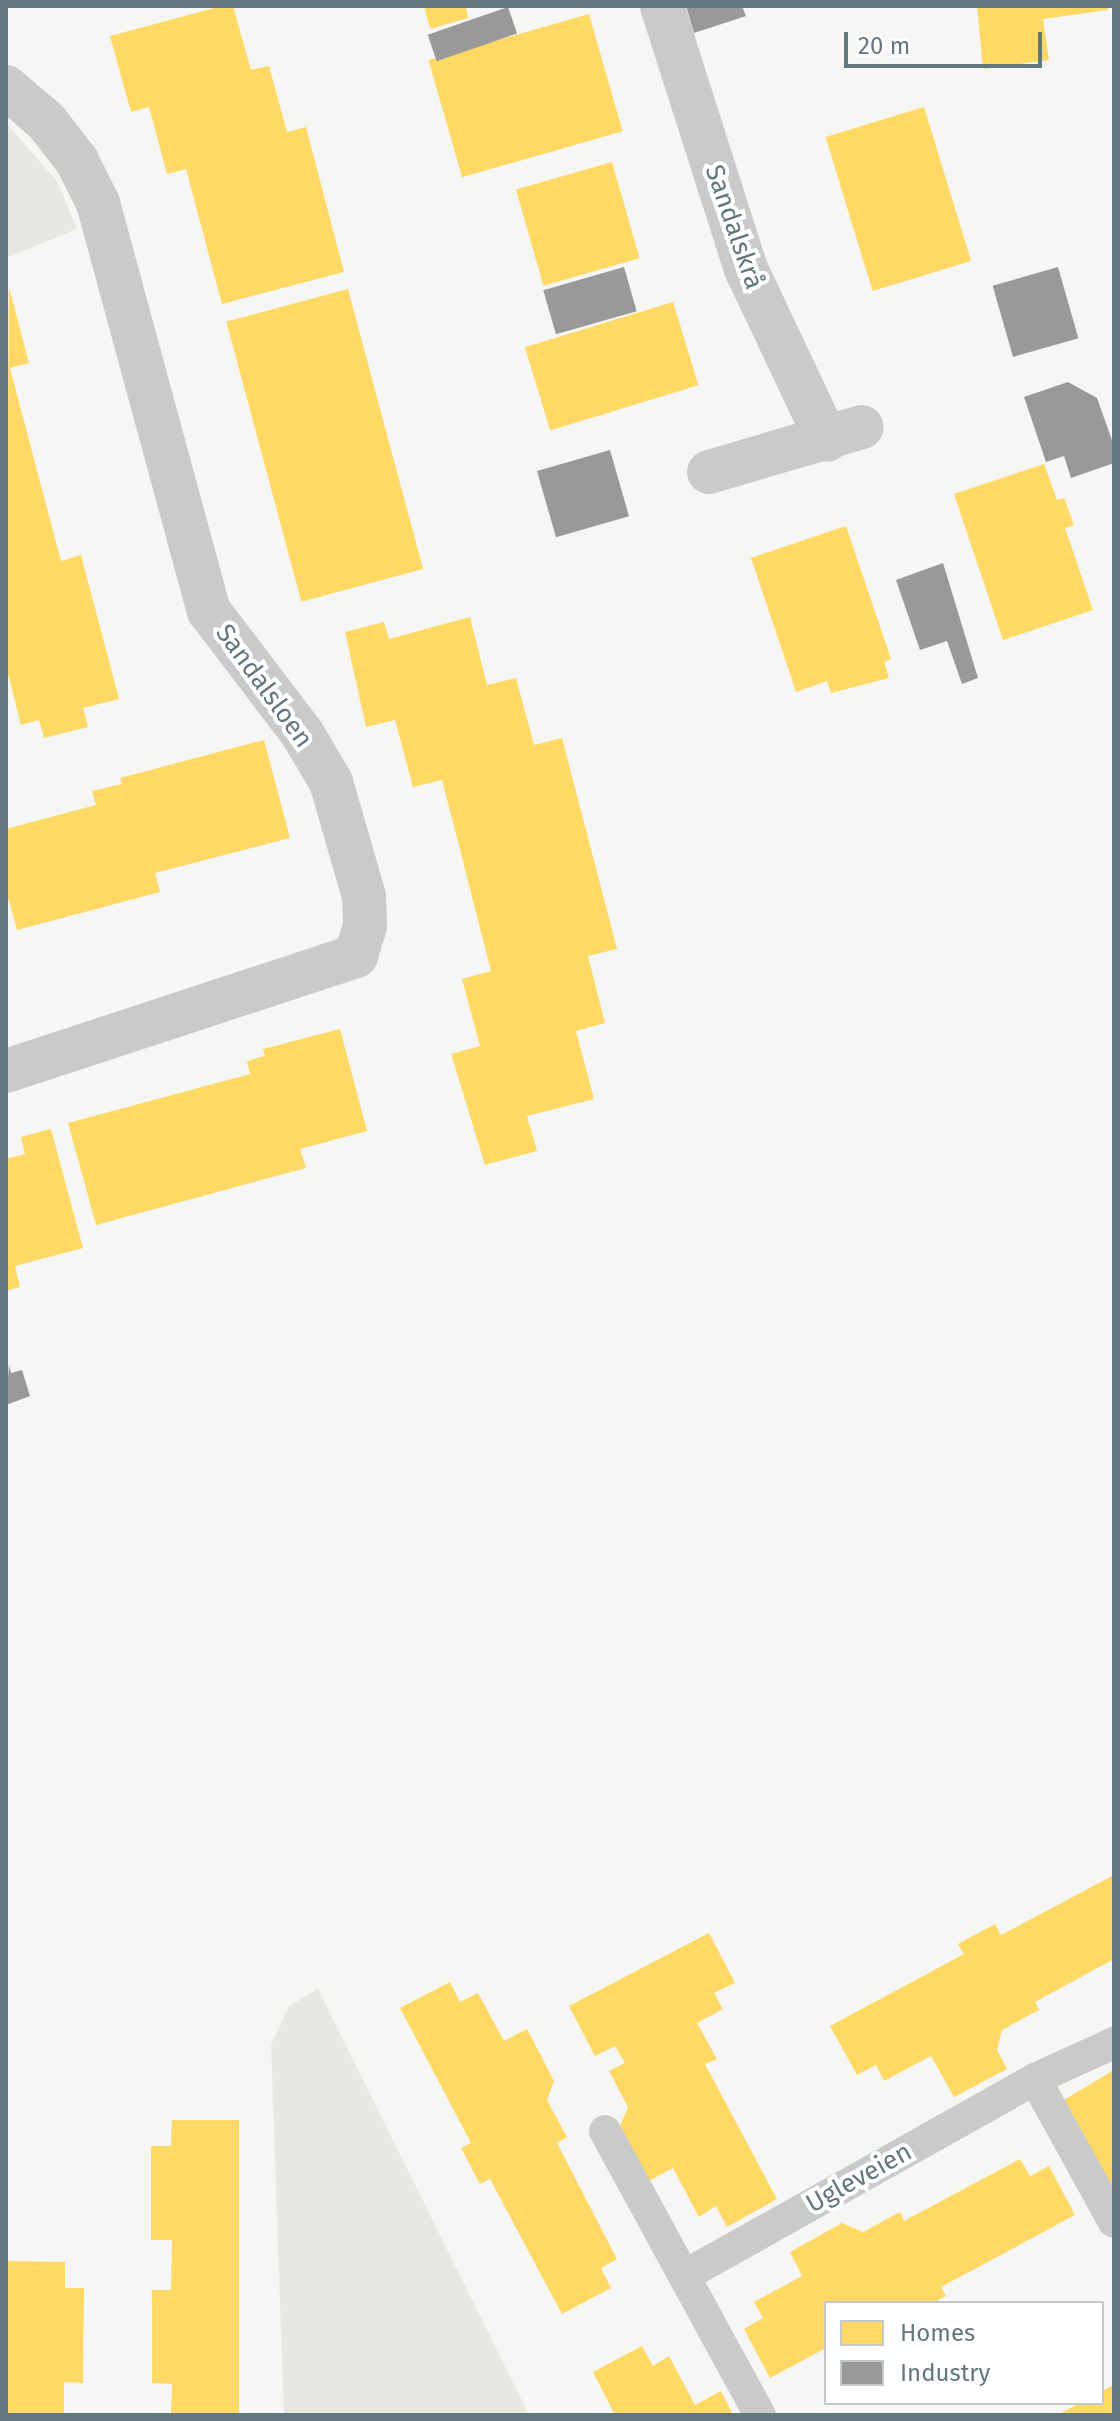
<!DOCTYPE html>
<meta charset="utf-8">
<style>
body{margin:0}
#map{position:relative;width:1120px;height:2421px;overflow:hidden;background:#f6f6f5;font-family:"Fira Sans",sans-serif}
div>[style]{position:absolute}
.green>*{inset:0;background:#e6e8e2}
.homes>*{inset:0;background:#ffd966;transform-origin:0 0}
.industry>*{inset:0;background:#999;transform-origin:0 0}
.service>*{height:32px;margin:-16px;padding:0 16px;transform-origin:16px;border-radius:16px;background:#c9cbca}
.minor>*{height:44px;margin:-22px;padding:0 22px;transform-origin:22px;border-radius:22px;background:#c9cbca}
span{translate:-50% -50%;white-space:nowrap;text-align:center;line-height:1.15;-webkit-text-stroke:8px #fff;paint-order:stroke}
.street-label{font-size:26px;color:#63777e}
.frame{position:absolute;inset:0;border:8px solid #63777e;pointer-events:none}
.legend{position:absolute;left:824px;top:2301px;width:280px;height:104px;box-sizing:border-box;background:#fff;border:2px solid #c1c9cb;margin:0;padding:10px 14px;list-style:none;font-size:24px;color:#63777e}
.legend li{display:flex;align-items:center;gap:16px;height:40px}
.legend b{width:40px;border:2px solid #c1c9cb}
.scale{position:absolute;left:844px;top:32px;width:198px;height:36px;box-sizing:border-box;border:4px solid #63777e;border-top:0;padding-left:10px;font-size:24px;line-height:28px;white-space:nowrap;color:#63777e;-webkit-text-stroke:6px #fff;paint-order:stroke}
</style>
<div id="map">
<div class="green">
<div style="clip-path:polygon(6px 123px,57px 181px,77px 229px,6px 258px)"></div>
<div style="clip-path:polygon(318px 1989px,529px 2415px,284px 2415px,271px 2045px,289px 2006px)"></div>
</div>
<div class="homes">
<div style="clip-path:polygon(222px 6px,233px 6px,251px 70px,269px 66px,287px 132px,306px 127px,344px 272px,222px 304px,186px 169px,167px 174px,149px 107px,131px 112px,110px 36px)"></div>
<div style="clip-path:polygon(424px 6px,466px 6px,468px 18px,430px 29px)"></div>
<div style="clip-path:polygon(977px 6px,1108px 6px,1108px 10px,1043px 19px,1049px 60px,983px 69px)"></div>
<div style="left:589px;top:14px;width:122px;height:167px;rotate:74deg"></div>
<div style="left:924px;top:107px;width:161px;height:103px;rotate:73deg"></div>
<div style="left:612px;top:162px;width:100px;height:100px;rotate:74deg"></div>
<div style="clip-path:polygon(9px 287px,29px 363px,10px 368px,61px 561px,81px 555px,119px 699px,83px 708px,88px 727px,44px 738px,39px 720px,21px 725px,6px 666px)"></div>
<div style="left:348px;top:289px;width:290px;height:126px;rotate:75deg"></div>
<div style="left:673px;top:302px;width:87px;height:155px;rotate:73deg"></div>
<div style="clip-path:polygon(1044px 464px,1057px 500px,1064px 498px,1074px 525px,1065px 528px,1093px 610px,1003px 640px,954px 494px)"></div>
<div style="clip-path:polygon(846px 526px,891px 659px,884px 662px,889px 678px,831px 693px,827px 681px,796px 692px,751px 558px)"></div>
<div style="clip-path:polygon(470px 617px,487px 685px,516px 678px,534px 745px,562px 738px,617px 949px,588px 956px,605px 1023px,576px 1031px,594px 1099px,527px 1116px,537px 1151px,485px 1165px,451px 1054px,480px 1046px,462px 979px,491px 971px,458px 842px,442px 780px,413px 787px,395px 720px,366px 727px,345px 632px,384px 622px,389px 639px)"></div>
<div style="clip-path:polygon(264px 740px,290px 838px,155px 873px,160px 892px,17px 930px,6px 890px,6px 829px,96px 805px,92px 791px,122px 784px,120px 778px)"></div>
<div style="clip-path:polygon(340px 1029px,367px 1131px,300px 1149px,306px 1168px,96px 1225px,68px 1123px,250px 1074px,247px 1061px,265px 1056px,263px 1049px)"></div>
<div style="clip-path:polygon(51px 1129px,83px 1248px,15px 1266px,20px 1287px,6px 1291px,6px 1159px,25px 1154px,21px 1137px)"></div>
<div style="clip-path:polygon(1114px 1875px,1114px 1959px,1035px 2002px,1039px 2010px,1002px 2030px,997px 2050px,1007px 2069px,954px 2097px,931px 2056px,884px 2081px,876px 2065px,857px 2075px,830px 2026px,964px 1954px,958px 1944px,995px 1924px,1001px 1935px)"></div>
<div style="clip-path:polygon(709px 1933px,735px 1983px,714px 1993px,723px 2009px,697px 2023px,717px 2059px,705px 2064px,777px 2199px,727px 2227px,716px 2206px,699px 2217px,673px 2168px,649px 2181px,620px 2126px,628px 2107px,609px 2071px,625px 2063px,615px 2046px,595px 2056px,569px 2006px)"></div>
<div style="clip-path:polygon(450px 1982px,460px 2002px,478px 1993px,504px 2041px,527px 2029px,554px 2081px,547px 2100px,567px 2137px,557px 2143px,617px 2259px,601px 2268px,611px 2288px,562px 2314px,490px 2179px,480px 2184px,461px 2148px,471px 2143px,400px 2008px)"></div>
<div style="clip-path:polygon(1114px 2070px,1114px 2193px,1057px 2104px)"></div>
<div style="clip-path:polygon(172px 2120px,239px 2120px,239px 2415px,171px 2415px,172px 2384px,152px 2383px,152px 2290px,171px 2290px,172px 2240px,151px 2240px,151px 2146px,171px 2146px)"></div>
<div style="clip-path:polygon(1020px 2159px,1030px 2176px,1049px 2166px,1075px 2215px,941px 2287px,946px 2296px,933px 2303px,826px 2303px,826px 2348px,770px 2378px,744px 2329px,763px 2318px,754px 2302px,802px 2276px,790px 2252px,842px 2223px,863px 2232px,900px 2212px,904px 2221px)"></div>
<div style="clip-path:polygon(6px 2261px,65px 2262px,65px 2288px,84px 2288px,83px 2383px,64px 2382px,64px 2415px,6px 2415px)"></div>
<div style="clip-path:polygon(642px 2346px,653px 2366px,669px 2356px,695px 2405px,721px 2391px,733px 2415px,615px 2415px,593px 2372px)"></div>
<div style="clip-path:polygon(1114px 2385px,1114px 2415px,1057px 2415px,1080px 2403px,1102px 2403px,1102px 2391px)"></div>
</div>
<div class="industry">
<div style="clip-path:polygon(686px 6px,742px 6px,746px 16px,694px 33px)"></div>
<div style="left:508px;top:7px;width:28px;height:85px;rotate:71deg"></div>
<div style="left:624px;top:267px;width:46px;height:84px;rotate:74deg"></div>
<div style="left:1058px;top:267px;width:74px;height:68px;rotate:74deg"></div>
<div style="clip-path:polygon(1068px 382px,1097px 398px,1114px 446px,1114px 463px,1071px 478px,1064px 456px,1046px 462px,1024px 397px)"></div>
<div style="left:610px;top:450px;width:69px;height:76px;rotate:74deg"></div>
<div style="clip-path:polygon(943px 563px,978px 678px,962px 684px,947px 641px,920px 650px,896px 580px)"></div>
<div style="clip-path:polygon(9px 1365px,11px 1373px,22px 1370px,30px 1396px,6px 1405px)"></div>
</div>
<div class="service">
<div style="left:1035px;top:2079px;width:163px;rotate:61.1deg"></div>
<div style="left:605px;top:2131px;width:324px;rotate:61.4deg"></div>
<div style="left:684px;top:2276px;width:403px;rotate:-29.3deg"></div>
<div style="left:1035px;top:2079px;width:87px;rotate:-24.5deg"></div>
</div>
<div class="minor">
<div style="left:662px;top:6px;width:276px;rotate:72.3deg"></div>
<div style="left:746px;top:269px;width:189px;rotate:64.7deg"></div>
<div style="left:6px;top:87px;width:52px;rotate:40.4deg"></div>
<div style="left:46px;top:121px;width:51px;rotate:52.2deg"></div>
<div style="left:77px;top:161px;width:47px;rotate:63.4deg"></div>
<div style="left:98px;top:203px;width:423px;rotate:74.8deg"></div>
<div style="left:209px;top:611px;width:153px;rotate:52.7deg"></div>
<div style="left:302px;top:733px;width:57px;rotate:59.4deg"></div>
<div style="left:331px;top:782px;width:119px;rotate:73.9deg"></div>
<div style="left:364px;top:896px;width:30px;rotate:88deg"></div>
<div style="left:365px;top:926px;width:31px;rotate:107deg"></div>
<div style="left:356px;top:956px;width:368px;rotate:161.8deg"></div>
<div style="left:709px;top:472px;width:159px;rotate:-16.4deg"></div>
</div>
<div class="street-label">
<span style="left:734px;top:227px;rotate:71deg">Sandalskrå</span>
<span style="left:264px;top:686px;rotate:54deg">Sandalsloen</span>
<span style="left:859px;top:2178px;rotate:-29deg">Ugleveien</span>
</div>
<div class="frame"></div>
<ul class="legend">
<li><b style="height:22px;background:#ffd966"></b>Homes</li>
<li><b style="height:22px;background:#999"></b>Industry</li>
</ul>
<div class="scale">20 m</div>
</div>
